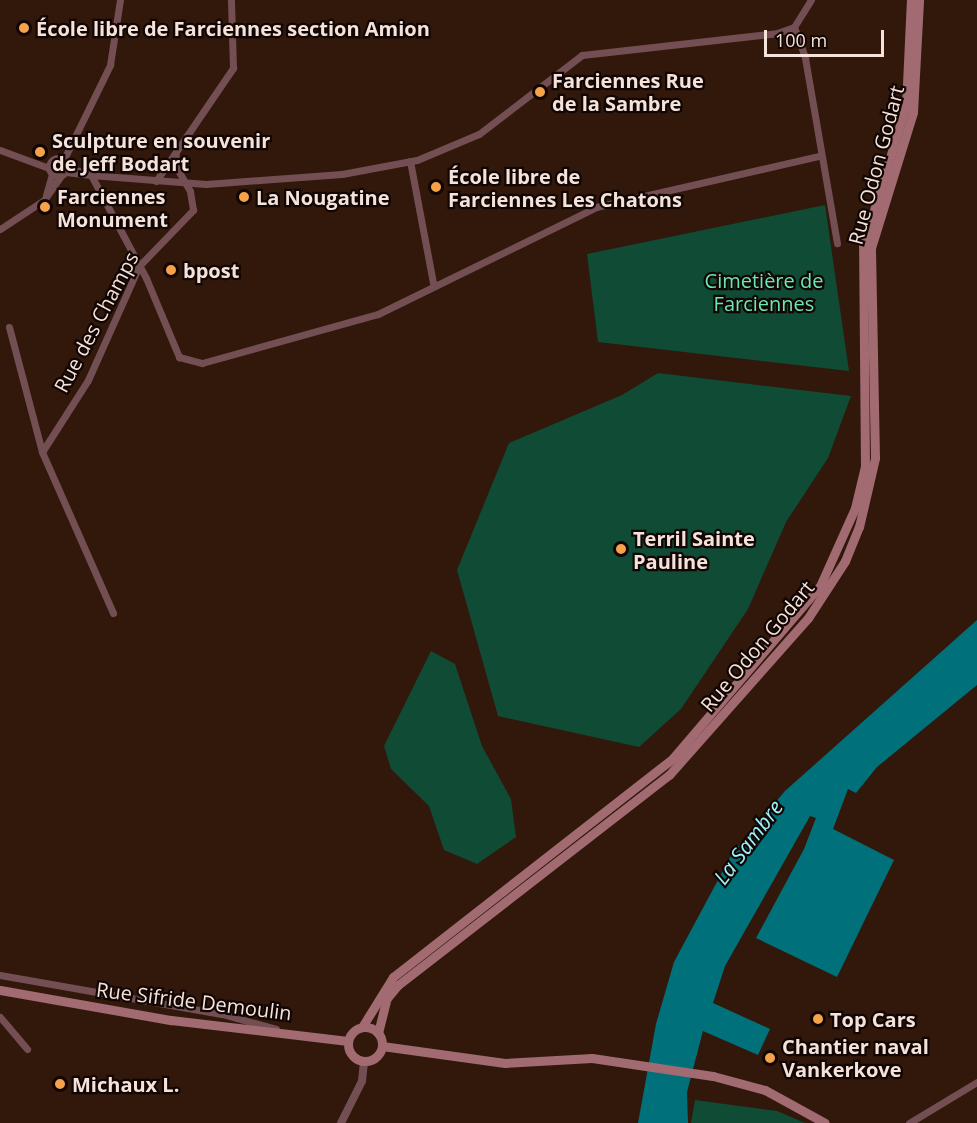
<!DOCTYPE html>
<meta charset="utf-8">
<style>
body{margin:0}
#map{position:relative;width:977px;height:1123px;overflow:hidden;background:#31180b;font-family:"Open Sans",sans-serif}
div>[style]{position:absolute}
.green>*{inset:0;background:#0f4b35}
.water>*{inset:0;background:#00717a}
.minor>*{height:7px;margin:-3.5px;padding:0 3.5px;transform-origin:3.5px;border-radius:3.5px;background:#734f54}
.minor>.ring{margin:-3.5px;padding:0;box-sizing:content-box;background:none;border:7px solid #734f54;border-radius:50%}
.tertiary>*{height:8px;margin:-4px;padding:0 4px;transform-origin:4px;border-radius:4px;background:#734f54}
.secondary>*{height:9px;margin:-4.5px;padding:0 4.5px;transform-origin:4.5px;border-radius:4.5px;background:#a26a71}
.secondary>.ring{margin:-4.5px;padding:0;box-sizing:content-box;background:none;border:9px solid #a26a71;border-radius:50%}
.dots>*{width:16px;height:16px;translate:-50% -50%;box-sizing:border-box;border:3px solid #110603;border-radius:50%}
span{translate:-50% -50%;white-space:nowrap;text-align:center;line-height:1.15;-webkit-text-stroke:4.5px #110603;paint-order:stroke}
.poi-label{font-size:20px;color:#f5e3db;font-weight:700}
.left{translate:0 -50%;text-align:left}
.street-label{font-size:20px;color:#f5e3db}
.park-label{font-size:20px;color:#67e8b4}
.water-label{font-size:21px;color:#9ff3fc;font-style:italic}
.scale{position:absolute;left:764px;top:30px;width:120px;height:27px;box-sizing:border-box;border:3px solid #f5e3db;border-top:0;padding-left:8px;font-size:18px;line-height:21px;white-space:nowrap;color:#f5e3db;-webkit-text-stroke:4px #110603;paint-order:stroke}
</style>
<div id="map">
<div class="green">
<div style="clip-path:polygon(825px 205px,849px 371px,598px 342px,587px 254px)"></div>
<div style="clip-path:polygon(658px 373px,851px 396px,828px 458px,786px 522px,748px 609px,681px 709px,639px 747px,498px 716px,457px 570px,509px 443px,622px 395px)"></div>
<div style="clip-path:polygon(431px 651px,455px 664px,482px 746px,511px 799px,516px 837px,477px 864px,444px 850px,429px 806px,391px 769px,384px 746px)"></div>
<div style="clip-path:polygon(695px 1100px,777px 1111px,805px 1123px,691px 1123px)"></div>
</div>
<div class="water">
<div style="clip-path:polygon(977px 620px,977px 685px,877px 767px,856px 793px,848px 789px,833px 829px,894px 860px,837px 977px,756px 938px,804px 849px,816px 818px,810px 816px,725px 966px,713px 1003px,770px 1029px,758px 1055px,703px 1031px,687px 1092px,688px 1123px,638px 1123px,656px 1024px,674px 962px,733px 852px,785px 791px)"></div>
</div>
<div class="minor">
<div style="left:794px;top:27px;width:33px;rotate:70deg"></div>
<div style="left:805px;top:58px;width:188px;rotate:80.2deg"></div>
<div style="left:0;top:150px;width:52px;rotate:20.2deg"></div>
<div class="ring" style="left:49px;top:158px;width:11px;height:11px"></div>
<div style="left:64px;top:159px;width:105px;rotate:-63.9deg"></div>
<div style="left:110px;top:65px;width:66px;rotate:-81.3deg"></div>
<div style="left:410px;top:161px;width:124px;rotate:79.3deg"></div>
<div style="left:67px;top:167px;width:25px;rotate:18deg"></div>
<div style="left:91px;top:175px;width:115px;rotate:4.5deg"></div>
<div style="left:206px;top:184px;width:136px;rotate:-4.2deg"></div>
<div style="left:342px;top:174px;width:76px;rotate:-10.6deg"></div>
<div style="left:417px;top:160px;width:67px;rotate:-22.8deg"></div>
<div style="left:479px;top:134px;width:130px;rotate:-37.5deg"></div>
<div style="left:582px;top:55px;width:196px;rotate:-6.4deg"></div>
<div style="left:777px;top:33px;width:18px;rotate:-19deg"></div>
<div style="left:794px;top:27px;width:32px;rotate:-58deg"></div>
<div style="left:66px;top:172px;width:25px;rotate:7deg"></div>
<div style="left:91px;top:175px;width:117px;rotate:61.9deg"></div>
<div style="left:146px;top:278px;width:86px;rotate:67.3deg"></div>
<div style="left:179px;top:357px;width:24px;rotate:15deg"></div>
<div style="left:202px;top:363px;width:183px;rotate:-15.6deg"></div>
<div style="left:378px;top:314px;width:243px;rotate:-26.1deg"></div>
<div style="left:596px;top:207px;width:229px;rotate:-12.9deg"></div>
<div style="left:156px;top:181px;width:137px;rotate:-55.7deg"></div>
<div style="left:233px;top:68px;width:68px;rotate:-91.7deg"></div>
<div style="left:46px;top:195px;width:22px;rotate:-74deg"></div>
<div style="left:0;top:229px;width:53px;rotate:-33.4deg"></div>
<div style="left:44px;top:200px;width:29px;rotate:-55deg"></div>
<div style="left:9px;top:327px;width:129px;rotate:75.2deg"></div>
<div style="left:42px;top:452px;width:176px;rotate:66.2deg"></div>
<div style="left:42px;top:452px;width:85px;rotate:-57.4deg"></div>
<div style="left:88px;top:380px;width:125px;rotate:-65.9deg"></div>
<div style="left:139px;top:266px;width:78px;rotate:-46deg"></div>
<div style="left:193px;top:210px;width:19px;rotate:-99deg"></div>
<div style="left:190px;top:191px;width:30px;rotate:-120deg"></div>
<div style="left:175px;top:165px;width:14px;rotate:-86deg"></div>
<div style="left:0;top:975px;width:225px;rotate:10deg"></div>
<div style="left:222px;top:1014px;width:56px;rotate:15.5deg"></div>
<div style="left:0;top:1017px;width:42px;rotate:49.8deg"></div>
<div style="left:909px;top:1123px;width:79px;rotate:-31.1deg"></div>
</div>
<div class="tertiary">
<div style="left:341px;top:1123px;width:47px;rotate:-63.4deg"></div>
<div style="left:362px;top:1081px;width:20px;rotate:-84deg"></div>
</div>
<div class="secondary">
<div style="left:0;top:990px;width:174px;rotate:10deg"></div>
<div style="left:171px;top:1020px;width:178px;rotate:6.8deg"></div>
<div class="ring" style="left:348px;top:1027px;width:25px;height:25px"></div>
<div style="left:362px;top:1027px;width:59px;rotate:-58.2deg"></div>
<div style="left:393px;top:977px;width:355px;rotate:-38deg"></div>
<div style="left:673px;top:758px;width:226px;rotate:-49.5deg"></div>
<div style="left:820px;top:586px;width:85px;rotate:-65.8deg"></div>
<div style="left:855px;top:508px;width:43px;rotate:-76.6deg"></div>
<div style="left:865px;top:466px;width:220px;rotate:-90.5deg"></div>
<div style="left:863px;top:246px;width:147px;rotate:-73deg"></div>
<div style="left:906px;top:105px;width:105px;rotate:-87.3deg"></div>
<div style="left:378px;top:1033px;width:36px;rotate:-76deg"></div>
<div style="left:387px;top:998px;width:17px;rotate:-50deg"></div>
<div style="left:398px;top:985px;width:343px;rotate:-37.8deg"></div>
<div style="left:669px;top:775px;width:210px;rotate:-48.5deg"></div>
<div style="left:808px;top:618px;width:68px;rotate:-57deg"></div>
<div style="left:845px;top:561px;width:37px;rotate:-68deg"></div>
<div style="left:859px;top:527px;width:71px;rotate:-76.9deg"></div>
<div style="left:875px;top:458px;width:210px;rotate:-91.1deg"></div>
<div style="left:871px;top:248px;width:142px;rotate:-72.8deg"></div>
<div style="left:913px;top:112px;width:112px;rotate:-86.9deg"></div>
<div style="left:382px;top:1046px;width:124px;rotate:7.9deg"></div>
<div style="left:505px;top:1063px;width:87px;rotate:-3.3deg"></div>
<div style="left:592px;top:1058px;width:122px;rotate:8.5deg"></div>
<div style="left:713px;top:1076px;width:54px;rotate:15.1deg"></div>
<div style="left:765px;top:1090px;width:68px;rotate:28.8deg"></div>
</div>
<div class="dots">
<div style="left:24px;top:28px;background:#f6a248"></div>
<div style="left:540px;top:92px;background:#f6a248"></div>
<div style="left:40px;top:152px;background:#f6a248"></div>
<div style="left:436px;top:187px;background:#f6a248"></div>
<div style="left:244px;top:197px;background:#f6a248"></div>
<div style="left:45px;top:207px;background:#f6a248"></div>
<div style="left:171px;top:270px;background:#f6a248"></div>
<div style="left:621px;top:549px;background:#f6a248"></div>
<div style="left:818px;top:1019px;background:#f6a248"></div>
<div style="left:770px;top:1058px;background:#f6a248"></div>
<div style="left:60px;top:1084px;background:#f6a248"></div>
</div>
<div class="poi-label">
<span class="left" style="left:36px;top:28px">École libre de Farciennes section Amion</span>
<span class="left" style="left:552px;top:92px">Farciennes Rue<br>de la Sambre</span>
<span class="left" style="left:52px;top:152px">Sculpture en souvenir<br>de Jeff Bodart</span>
<span class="left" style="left:448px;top:188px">École libre de<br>Farciennes Les Chatons</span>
<span class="left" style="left:57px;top:208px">Farciennes<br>Monument</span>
<span class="left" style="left:256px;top:197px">La Nougatine</span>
<span class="left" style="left:183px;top:270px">bpost</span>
<span class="left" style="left:633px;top:550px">Terril Sainte<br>Pauline</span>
<span class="left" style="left:830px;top:1019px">Top Cars</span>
<span class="left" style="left:782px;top:1058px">Chantier naval<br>Vankerkove</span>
<span class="left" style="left:72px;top:1084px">Michaux L.</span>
</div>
<div class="street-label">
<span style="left:876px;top:165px;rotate:-75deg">Rue Odon Godart</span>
<span style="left:96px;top:322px;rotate:-62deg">Rue des Champs</span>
<span style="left:757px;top:646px;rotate:-50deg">Rue Odon Godart</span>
<span style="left:194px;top:1001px;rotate:7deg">Rue Sifride Demoulin</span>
</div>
<div class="park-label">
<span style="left:764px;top:292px">Cimetière de<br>Farciennes</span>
</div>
<div class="water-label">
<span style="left:748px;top:842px;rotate:-53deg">La Sambre</span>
</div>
<div class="scale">100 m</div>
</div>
